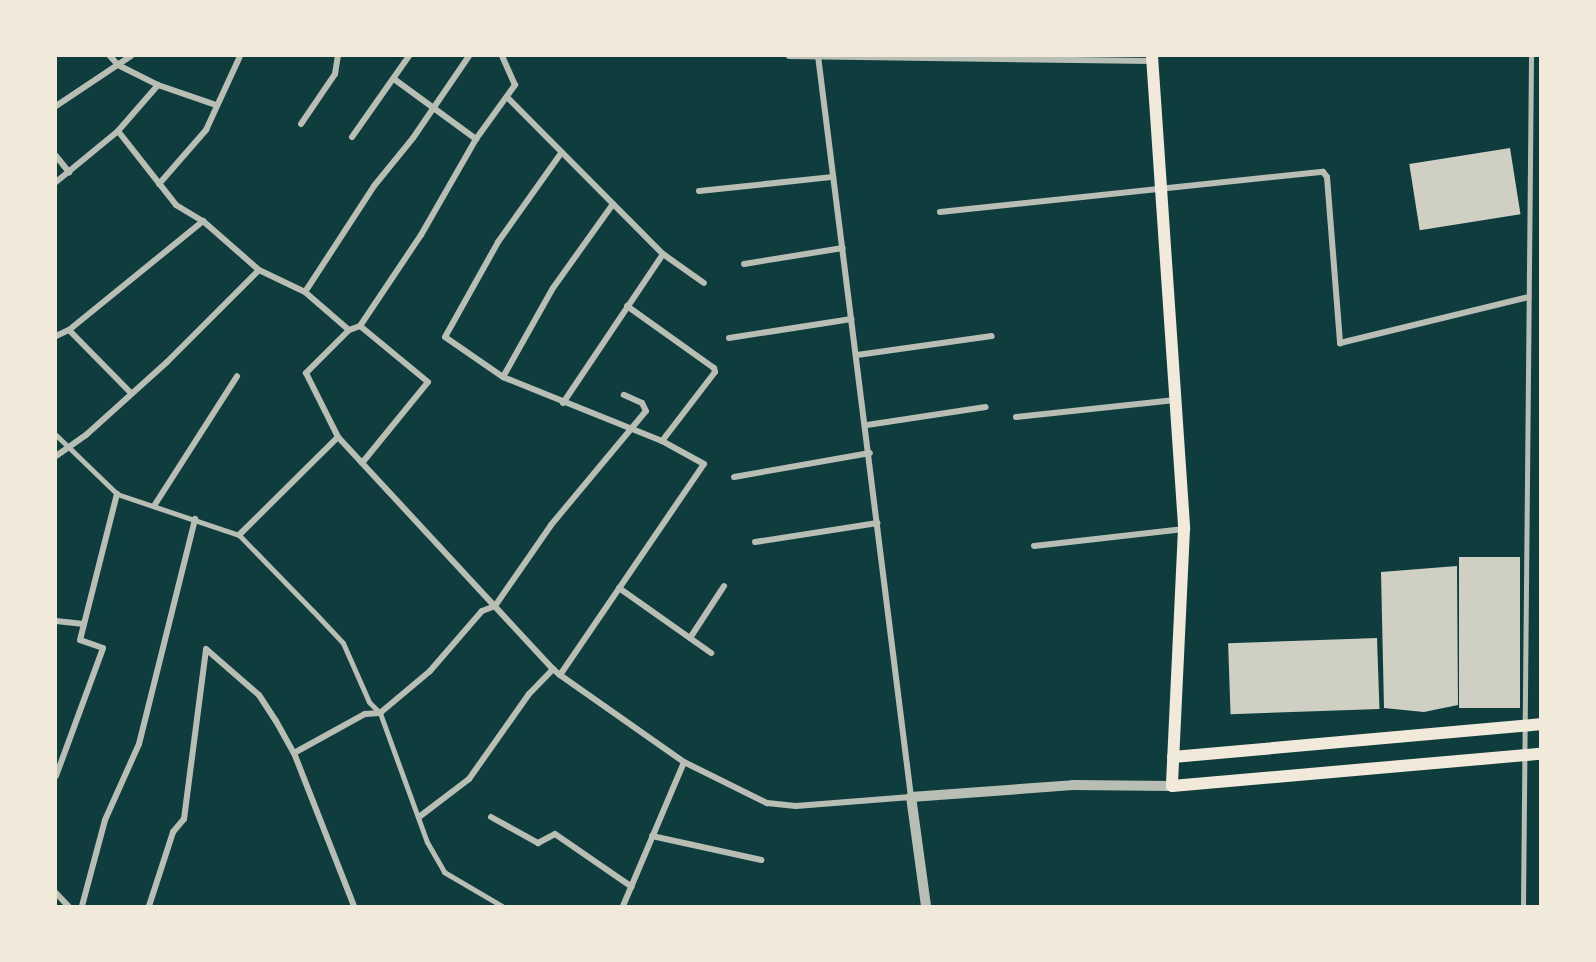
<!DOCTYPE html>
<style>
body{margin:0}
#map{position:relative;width:1596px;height:962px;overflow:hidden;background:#0f3d3e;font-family:"PT Sans",sans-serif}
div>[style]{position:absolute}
.building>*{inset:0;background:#cfcfc3;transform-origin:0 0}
.service>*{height:4.5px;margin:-2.25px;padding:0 2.25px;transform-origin:2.25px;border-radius:2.25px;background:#b8beb3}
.pedestrian>*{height:5px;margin:-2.5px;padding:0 2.5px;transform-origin:2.5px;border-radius:2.5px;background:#b8beb3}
.minor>*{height:6px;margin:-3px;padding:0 3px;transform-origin:3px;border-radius:3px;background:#b8beb3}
.tertiary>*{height:10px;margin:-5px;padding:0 5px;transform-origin:5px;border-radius:5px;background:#b8beb3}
.secondary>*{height:12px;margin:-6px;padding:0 6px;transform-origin:6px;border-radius:6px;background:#f1e9da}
span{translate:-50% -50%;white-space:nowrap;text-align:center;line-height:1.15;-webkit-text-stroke:4.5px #f1e9da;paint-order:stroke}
.frame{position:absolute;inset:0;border:57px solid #f1e9da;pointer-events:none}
</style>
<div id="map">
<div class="building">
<div style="left:1510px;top:148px;width:67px;height:102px;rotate:81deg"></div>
<div style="left:1520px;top:557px;width:151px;height:61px;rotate:90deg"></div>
<div style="clip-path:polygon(1457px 566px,1458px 705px,1424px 712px,1384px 708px,1381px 572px)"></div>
<div style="left:1377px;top:638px;width:71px;height:149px;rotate:88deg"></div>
</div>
<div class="service">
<div style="left:1523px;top:906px;width:850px;rotate:-89.46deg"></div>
</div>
<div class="pedestrian">
<div style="left:56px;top:435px;width:85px;rotate:44deg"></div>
<div style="left:117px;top:494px;width:129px;rotate:18.6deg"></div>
<div style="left:239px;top:535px;width:106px;rotate:45.8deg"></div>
<div style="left:313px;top:611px;width:44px;rotate:46.8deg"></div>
<div style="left:343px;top:643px;width:64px;rotate:66.2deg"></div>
<div style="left:369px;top:702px;width:16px;rotate:45deg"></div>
<div style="left:380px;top:713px;width:137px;rotate:70deg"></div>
<div style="left:427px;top:842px;width:34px;rotate:60deg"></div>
<div style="left:444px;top:872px;width:67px;rotate:30.4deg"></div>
</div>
<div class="minor">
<div style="left:110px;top:56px;width:12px;rotate:48deg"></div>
<div style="left:118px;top:65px;width:45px;rotate:26.6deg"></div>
<div style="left:789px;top:56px;width:363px;rotate:0.8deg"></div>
<div style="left:394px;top:79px;width:102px;rotate:36.2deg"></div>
<div style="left:507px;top:97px;width:221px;rotate:45.2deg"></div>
<div style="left:663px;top:254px;width:50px;rotate:35.3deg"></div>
<div style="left:56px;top:106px;width:90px;rotate:-33.7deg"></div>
<div style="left:301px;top:124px;width:60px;rotate:-55.8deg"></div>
<div style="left:335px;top:74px;width:18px;rotate:-81deg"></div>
<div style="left:118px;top:131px;width:94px;rotate:51.9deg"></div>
<div style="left:176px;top:205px;width:31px;rotate:31deg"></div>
<div style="left:203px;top:221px;width:74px;rotate:41.2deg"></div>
<div style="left:259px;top:270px;width:51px;rotate:25.6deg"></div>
<div style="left:305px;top:292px;width:58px;rotate:40.8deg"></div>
<div style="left:352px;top:137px;width:99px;rotate:-54.9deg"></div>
<div style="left:56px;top:156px;width:21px;rotate:51deg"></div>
<div style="left:56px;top:182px;width:80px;rotate:-39.4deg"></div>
<div style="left:118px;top:131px;width:61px;rotate:-49deg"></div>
<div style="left:158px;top:85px;width:61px;rotate:19deg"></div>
<div style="left:159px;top:184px;width:72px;rotate:-49deg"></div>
<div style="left:206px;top:130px;width:81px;rotate:-65.3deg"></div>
<div style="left:699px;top:191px;width:135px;rotate:-6deg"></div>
<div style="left:940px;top:212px;width:385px;rotate:-6deg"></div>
<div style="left:1323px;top:172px;width:6px;rotate:51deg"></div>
<div style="left:1327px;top:177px;width:167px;rotate:85.5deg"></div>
<div style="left:1340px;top:343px;width:194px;rotate:-13.7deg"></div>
<div style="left:744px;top:264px;width:100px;rotate:-9.2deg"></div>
<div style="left:305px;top:292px;width:126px;rotate:-56.9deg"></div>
<div style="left:374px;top:186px;width:62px;rotate:-50.9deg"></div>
<div style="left:413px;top:138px;width:99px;rotate:-55.7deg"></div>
<div style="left:627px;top:306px;width:107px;rotate:35.5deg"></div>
<div style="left:714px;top:368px;width:4px;rotate:76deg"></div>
<div style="left:715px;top:372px;width:87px;rotate:127.5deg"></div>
<div style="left:360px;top:326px;width:110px;rotate:-56.2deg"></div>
<div style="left:421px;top:235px;width:111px;rotate:-60.2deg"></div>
<div style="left:476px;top:139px;width:67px;rotate:-54.2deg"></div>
<div style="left:515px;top:85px;width:32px;rotate:-114deg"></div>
<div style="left:69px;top:330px;width:88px;rotate:45.5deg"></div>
<div style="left:56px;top:336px;width:14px;rotate:-25deg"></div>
<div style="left:69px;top:330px;width:173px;rotate:-39.1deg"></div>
<div style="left:729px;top:338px;width:124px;rotate:-8.8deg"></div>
<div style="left:857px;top:355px;width:136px;rotate:-8deg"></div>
<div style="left:503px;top:377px;width:102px;rotate:-60.7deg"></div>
<div style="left:553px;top:288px;width:103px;rotate:-54.5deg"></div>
<div style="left:563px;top:403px;width:179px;rotate:-56.1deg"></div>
<div style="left:1016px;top:417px;width:160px;rotate:-6.1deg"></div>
<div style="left:867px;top:425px;width:120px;rotate:-8.6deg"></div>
<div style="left:56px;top:456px;width:37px;rotate:-35deg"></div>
<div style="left:86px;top:435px;width:109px;rotate:-42deg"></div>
<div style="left:167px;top:362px;width:130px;rotate:-45deg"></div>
<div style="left:362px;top:463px;width:104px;rotate:-50.8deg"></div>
<div style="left:428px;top:382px;width:88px;rotate:-140.5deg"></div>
<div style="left:360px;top:326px;width:12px;rotate:160deg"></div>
<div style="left:349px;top:330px;width:61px;rotate:135deg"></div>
<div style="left:306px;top:373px;width:72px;rotate:63.4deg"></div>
<div style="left:338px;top:437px;width:316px;rotate:47.2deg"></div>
<div style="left:553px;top:669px;width:9px;rotate:41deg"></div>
<div style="left:560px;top:675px;width:151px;rotate:35.1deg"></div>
<div style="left:684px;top:762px;width:93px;rotate:26.3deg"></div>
<div style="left:767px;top:803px;width:29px;rotate:6deg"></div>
<div style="left:796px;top:806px;width:115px;rotate:-4.5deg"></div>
<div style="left:911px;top:797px;width:747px;rotate:-97.15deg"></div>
<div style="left:734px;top:477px;width:138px;rotate:-10deg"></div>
<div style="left:154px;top:506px;width:154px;rotate:-57.4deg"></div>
<div style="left:239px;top:535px;width:139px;rotate:-44.7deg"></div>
<div style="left:755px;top:542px;width:124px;rotate:-8.8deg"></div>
<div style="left:1034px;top:546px;width:151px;rotate:-6.5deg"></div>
<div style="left:619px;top:588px;width:113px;rotate:35.2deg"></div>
<div style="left:56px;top:621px;width:28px;rotate:6deg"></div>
<div style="left:690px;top:638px;width:62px;rotate:-56.8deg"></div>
<div style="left:206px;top:649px;width:70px;rotate:41deg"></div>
<div style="left:259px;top:695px;width:31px;rotate:57deg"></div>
<div style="left:276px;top:721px;width:37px;rotate:61deg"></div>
<div style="left:294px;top:753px;width:164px;rotate:68.6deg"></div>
<div style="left:560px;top:675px;width:255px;rotate:-55.7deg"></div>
<div style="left:704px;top:464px;width:48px;rotate:-151.3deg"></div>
<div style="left:662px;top:441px;width:171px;rotate:-158.1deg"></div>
<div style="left:503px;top:377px;width:70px;rotate:-145.4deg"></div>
<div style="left:445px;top:337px;width:109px;rotate:-60.8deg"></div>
<div style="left:498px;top:242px;width:110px;rotate:-54.6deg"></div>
<div style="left:294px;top:753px;width:81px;rotate:-28.8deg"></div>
<div style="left:365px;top:714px;width:15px;rotate:-4deg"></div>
<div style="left:380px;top:713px;width:65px;rotate:-40deg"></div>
<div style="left:430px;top:671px;width:79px;rotate:-49.1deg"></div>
<div style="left:482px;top:611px;width:14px;rotate:-21deg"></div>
<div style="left:495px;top:606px;width:98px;rotate:-55.3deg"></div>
<div style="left:551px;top:525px;width:148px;rotate:-50.2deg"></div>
<div style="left:646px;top:411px;width:9px;rotate:-117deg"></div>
<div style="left:642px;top:403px;width:20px;rotate:-156deg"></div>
<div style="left:56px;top:776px;width:136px;rotate:-69.8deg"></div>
<div style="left:103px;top:648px;width:24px;rotate:-161deg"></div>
<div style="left:80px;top:640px;width:151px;rotate:-75.8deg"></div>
<div style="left:419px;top:817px;width:63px;rotate:-37.2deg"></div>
<div style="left:469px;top:779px;width:104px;rotate:-54.8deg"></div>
<div style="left:529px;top:694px;width:35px;rotate:-46deg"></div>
<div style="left:491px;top:817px;width:54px;rotate:29deg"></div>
<div style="left:538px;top:843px;width:19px;rotate:-28deg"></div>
<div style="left:555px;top:834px;width:93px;rotate:34.5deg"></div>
<div style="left:652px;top:836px;width:112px;rotate:12.4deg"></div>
<div style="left:56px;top:893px;width:18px;rotate:47deg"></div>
<div style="left:82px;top:906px;width:89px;rotate:-75deg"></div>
<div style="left:105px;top:820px;width:83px;rotate:-65.9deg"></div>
<div style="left:139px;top:744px;width:232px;rotate:-76deg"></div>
<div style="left:149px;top:906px;width:78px;rotate:-72deg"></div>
<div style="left:173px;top:832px;width:17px;rotate:-50deg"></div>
<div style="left:184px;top:819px;width:171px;rotate:-82.6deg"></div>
<div style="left:623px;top:906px;width:156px;rotate:-67deg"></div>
</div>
<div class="tertiary">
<div style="left:926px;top:906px;width:110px;rotate:-97.8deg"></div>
<div style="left:911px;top:797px;width:162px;rotate:-4.2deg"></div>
<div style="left:1073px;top:785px;width:99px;rotate:0.6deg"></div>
</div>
<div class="secondary">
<div style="left:1152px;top:56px;width:474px;rotate:86.1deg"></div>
<div style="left:1184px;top:529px;width:257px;rotate:92.7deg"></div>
<div style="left:1172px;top:786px;width:369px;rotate:-5deg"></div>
<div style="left:1173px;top:757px;width:368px;rotate:-5.1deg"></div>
</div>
<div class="frame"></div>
</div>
